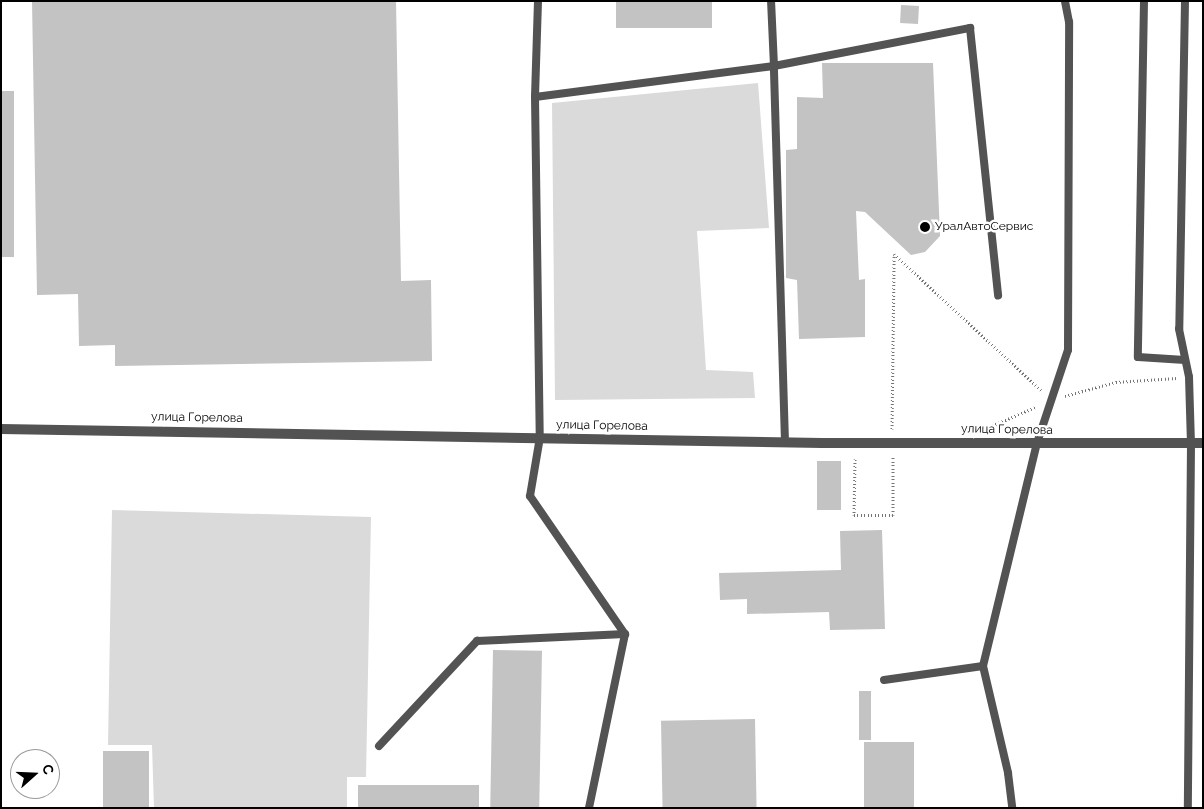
<!DOCTYPE html>
<meta charset="utf-8">
<style>
body{margin:0}
#map{position:relative;width:1204px;height:809px;overflow:hidden;background:#fff;font-family:Raleway,sans-serif}
div>[style]{position:absolute}
.green>*{inset:0;background:#dadada}
.building>*{inset:0;background:#c3c3c3;transform-origin:0 0}
.path>*{height:3px;margin-top:-1.5px;transform-origin:0;background:repeating-linear-gradient(90deg,#757575 0 1px,transparent 0 3.5px)}
.service>*{height:8px;margin:-4px;padding:0 4px;transform-origin:4px;border-radius:4px;background:#535353}
.minor>*{height:10px;margin:-5px;padding:0 5px;transform-origin:5px;border-radius:5px;background:#535353}
.dots>*{width:14px;height:14px;translate:-50% -50%;box-sizing:border-box;border:2px solid #fff;border-radius:50%}
span{translate:-50% -50%;white-space:nowrap;text-align:center;line-height:1.15;-webkit-text-stroke:5px #fff;paint-order:stroke}
.poi-label{font-size:12px;color:#000}
.left{translate:0 -50%;text-align:left}
.street-label{font-size:12px;color:#000}
.frame{position:absolute;inset:0;border:2px solid #000;pointer-events:none}
.north{position:absolute;left:10px;top:749px;width:50px;height:50px;box-sizing:border-box;background:#fff;border:1px solid #999;border-radius:50%;rotate:70deg;font-size:14px;font-weight:700;line-height:20px;text-align:center;color:#000}
.north::after{content:'';display:block;margin:auto;width:18px;height:22px;background:#000;clip-path:polygon(50% 0,100% 100%,50% 72%,0 100%)}
</style>
<div id="map">
<div class="green">
<div style="clip-path:polygon(758px 83px,769px 228px,697px 231px,706px 370px,753px 372px,755px 398px,555px 400px,552px 103px)"></div>
<div style="clip-path:polygon(112px 510px,371px 517px,366px 777px,347px 777px,347px 808px,154px 808px,152px 745px,108px 745px)"></div>
</div>
<div class="building">
<div style="clip-path:polygon(32px 1px,396px 1px,401px 281px,431px 280px,432px 361px,115px 366px,115px 345px,79px 346px,78px 294px,37px 295px)"></div>
<div style="left:616px;top:1px;width:96px;height:27px"></div>
<div style="left:901px;top:5px;width:18px;height:18px;rotate:3deg"></div>
<div style="clip-path:polygon(822px 63px,933px 63px,940px 236px,925px 252px,911px 255px,865px 212px,856px 211px,859px 280px,865px 279px,865px 337px,799px 339px,797px 280px,786px 278px,786px 150px,797px 149px,797px 97px,823px 98px)"></div>
<div style="left:1px;top:91px;width:13px;height:166px"></div>
<div style="left:817px;top:461px;width:24px;height:49px"></div>
<div style="clip-path:polygon(882px 530px,885px 629px,830px 630px,829px 612px,747px 614px,747px 599px,720px 600px,719px 573px,841px 570px,840px 531px)"></div>
<div style="left:493px;top:650px;width:49px;height:158px;rotate:1deg"></div>
<div style="left:859px;top:691px;width:12px;height:49px"></div>
<div style="left:755px;top:719px;width:89px;height:94px;rotate:89deg"></div>
<div style="left:864px;top:742px;width:50px;height:66px"></div>
<div style="left:103px;top:751px;width:46px;height:57px"></div>
<div style="left:358px;top:785px;width:121px;height:23px"></div>
</div>
<div class="path">
<div style="left:1065px;top:396px;width:53px;rotate:-15.4deg"></div>
<div style="left:1116px;top:382px;width:61px;rotate:-3.8deg"></div>
<div style="left:989px;top:427px;width:51px;rotate:-23.1deg"></div>
<div style="left:892px;top:429px;width:175px;rotate:-89.3deg"></div>
<div style="left:894px;top:254px;width:202px;rotate:42.8deg"></div>
<div style="left:855px;top:459px;width:56px;rotate:91deg"></div>
<div style="left:854px;top:515px;width:39px"></div>
<div style="left:893px;top:515px;width:59px;rotate:-90deg"></div>
</div>
<div class="service">
<div style="left:538px;top:1px;width:96px;rotate:91.8deg"></div>
<div style="left:535px;top:97px;width:340px;rotate:89.2deg"></div>
<div style="left:540px;top:437px;width:60px;rotate:99.6deg"></div>
<div style="left:530px;top:496px;width:168px;rotate:55.5deg"></div>
<div style="left:625px;top:634px;width:178px;rotate:101.7deg"></div>
<div style="left:1144px;top:1px;width:356px;rotate:91deg"></div>
<div style="left:1138px;top:357px;width:47px;rotate:3.7deg"></div>
<div style="left:1185px;top:1px;width:328px;rotate:91deg"></div>
<div style="left:1179px;top:329px;width:49px;rotate:78.2deg"></div>
<div style="left:1189px;top:377px;width:67px;rotate:88.3deg"></div>
<div style="left:1191px;top:444px;width:364px;rotate:90.5deg"></div>
<div style="left:535px;top:97px;width:241px;rotate:-7.4deg"></div>
<div style="left:774px;top:66px;width:65px;rotate:-92.6deg"></div>
<div style="left:785px;top:442px;width:376px;rotate:-91.7deg"></div>
<div style="left:774px;top:66px;width:200px;rotate:-11deg"></div>
<div style="left:970px;top:28px;width:269px;rotate:84deg"></div>
<div style="left:983px;top:666px;width:229px;rotate:-76.4deg"></div>
<div style="left:1037px;top:443px;width:98px;rotate:-71.6deg"></div>
<div style="left:1068px;top:350px;width:328px;rotate:-89.8deg"></div>
<div style="left:1069px;top:22px;width:21px;rotate:-101deg"></div>
<div style="left:884px;top:680px;width:100px;rotate:-8deg"></div>
<div style="left:983px;top:666px;width:110px;rotate:76.8deg"></div>
<div style="left:1008px;top:773px;width:35px;rotate:83deg"></div>
<div style="left:379px;top:746px;width:144px;rotate:-47deg"></div>
<div style="left:477px;top:641px;width:148px;rotate:-2.7deg"></div>
</div>
<div class="minor">
<div style="left:1px;top:429px;width:821px;rotate:0.98deg"></div>
<div style="left:822px;top:443px;width:381px"></div>
</div>
<div class="dots">
<div style="left:925px;top:227px;background:#000"></div>
</div>
<div class="poi-label">
<span class="left" style="left:935px;top:227px">УралАвтоСервис</span>
</div>
<div class="street-label">
<span style="left:197px;top:418px;rotate:1deg">улица Горелова</span>
<span style="left:602px;top:426px;rotate:1deg">улица Горелова</span>
<span style="left:1007px;top:430px;rotate:1deg">улица Горелова</span>
</div>
<div class="frame"></div>
<div class="north">С</div>
</div>
